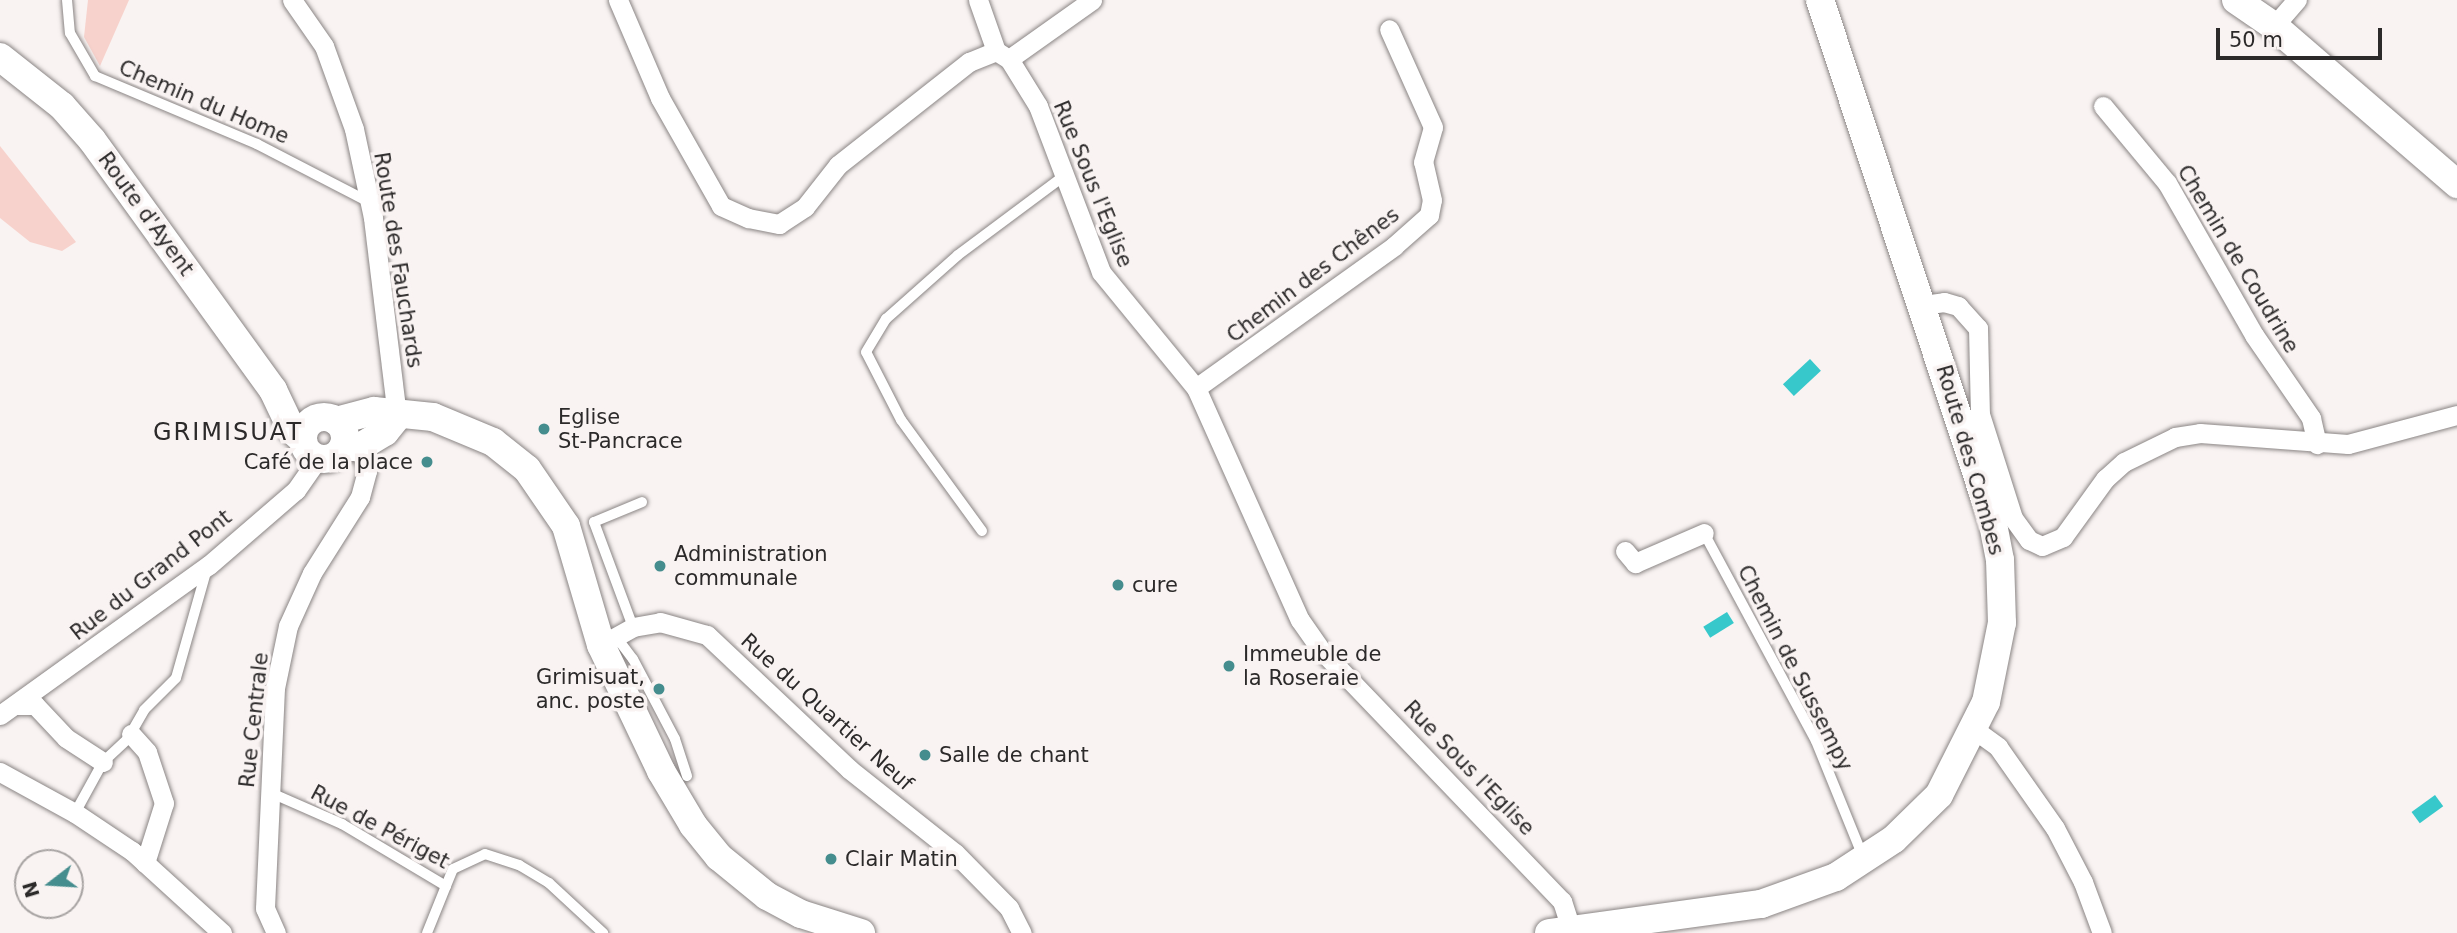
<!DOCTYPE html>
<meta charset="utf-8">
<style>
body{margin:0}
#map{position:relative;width:2457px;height:933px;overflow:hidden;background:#f9f3f2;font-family:"DejaVu Sans",sans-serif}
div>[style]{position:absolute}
.green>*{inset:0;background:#f7d2cc}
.water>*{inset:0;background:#37c8cb;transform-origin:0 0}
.roads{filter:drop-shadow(0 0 2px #8a8584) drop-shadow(0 0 2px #8a8584)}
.lane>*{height:10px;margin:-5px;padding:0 5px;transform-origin:5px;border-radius:5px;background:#fff}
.street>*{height:19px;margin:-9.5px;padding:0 9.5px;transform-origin:9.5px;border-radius:9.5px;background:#fff}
.secondary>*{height:28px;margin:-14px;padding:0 14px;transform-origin:14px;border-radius:14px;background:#fff}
.secondary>.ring{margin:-14px;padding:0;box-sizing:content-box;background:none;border:28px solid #fff;border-radius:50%}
.dots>*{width:19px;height:19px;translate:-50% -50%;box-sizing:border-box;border:4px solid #f9f3f2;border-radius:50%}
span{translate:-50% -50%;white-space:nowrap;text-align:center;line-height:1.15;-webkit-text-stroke:7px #f9f3f2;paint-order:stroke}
.street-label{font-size:21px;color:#2c2a2a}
.poi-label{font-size:21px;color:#2c2a2a}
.left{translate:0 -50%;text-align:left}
.right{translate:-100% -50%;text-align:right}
.quarter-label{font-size:24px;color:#2c2a2a;letter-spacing:2px}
.north{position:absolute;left:14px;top:849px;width:70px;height:70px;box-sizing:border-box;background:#f9f3f2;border:2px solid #a7a3a2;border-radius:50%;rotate:253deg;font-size:19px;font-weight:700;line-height:28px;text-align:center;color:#2c2a2a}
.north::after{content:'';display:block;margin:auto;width:24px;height:32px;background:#458d8e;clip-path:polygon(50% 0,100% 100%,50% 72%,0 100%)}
.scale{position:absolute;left:2216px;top:28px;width:166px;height:32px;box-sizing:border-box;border:4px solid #2c2a2a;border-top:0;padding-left:9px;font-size:21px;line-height:24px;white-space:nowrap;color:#2c2a2a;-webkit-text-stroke:5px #f9f3f2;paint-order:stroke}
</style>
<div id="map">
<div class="green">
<div style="clip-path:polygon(88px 0,129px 0,100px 66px,84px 37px)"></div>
<div style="clip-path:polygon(0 146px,76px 242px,62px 251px,30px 242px,0 218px)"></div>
</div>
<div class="water">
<div style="left:1810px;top:359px;width:16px;height:37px;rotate:47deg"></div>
<div style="left:1727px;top:612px;width:13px;height:28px;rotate:58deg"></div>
<div style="left:2435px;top:795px;width:14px;height:29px;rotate:54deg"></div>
</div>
<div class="roads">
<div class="lane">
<div style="left:67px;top:0;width:33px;rotate:85deg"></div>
<div style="left:70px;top:33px;width:50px;rotate:59.8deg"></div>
<div style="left:95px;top:76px;width:176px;rotate:22.8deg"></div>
<div style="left:257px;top:144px;width:126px;rotate:27.4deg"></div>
<div style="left:982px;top:531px;width:137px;rotate:-126.1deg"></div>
<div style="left:901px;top:420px;width:76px;rotate:-117.2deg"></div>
<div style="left:866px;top:352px;width:39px;rotate:-59deg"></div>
<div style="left:886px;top:319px;width:96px;rotate:-41.6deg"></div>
<div style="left:958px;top:255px;width:132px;rotate:-36.7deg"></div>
<div style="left:1704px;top:533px;width:236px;rotate:61.7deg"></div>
<div style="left:1816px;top:741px;width:125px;rotate:67.9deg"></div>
<div style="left:633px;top:627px;width:112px;rotate:-110.4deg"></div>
<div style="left:594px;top:522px;width:52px;rotate:-22.6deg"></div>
<div style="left:617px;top:638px;width:26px;rotate:53deg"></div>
<div style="left:633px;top:659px;width:90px;rotate:62.3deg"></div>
<div style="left:675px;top:739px;width:39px;rotate:72deg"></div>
<div style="left:269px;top:792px;width:80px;rotate:23.7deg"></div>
<div style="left:342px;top:824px;width:121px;rotate:30.8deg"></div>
<div style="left:446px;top:886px;width:18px;rotate:-68deg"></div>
<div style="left:453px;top:869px;width:35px;rotate:-25deg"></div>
<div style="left:485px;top:854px;width:36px;rotate:18deg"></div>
<div style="left:519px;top:865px;width:35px;rotate:31deg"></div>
<div style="left:549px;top:883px;width:74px;rotate:42.8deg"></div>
<div style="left:75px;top:813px;width:58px;rotate:-61.2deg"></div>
<div style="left:103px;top:762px;width:33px;rotate:-43deg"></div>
<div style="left:127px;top:740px;width:34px;rotate:-60deg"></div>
<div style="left:144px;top:710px;width:45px;rotate:-45deg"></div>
<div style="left:176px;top:678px;width:110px;rotate:-74.2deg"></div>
<div style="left:427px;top:933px;width:51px;rotate:-68deg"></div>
</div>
<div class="street">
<div style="left:292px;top:0;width:56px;rotate:55.2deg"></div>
<div style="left:324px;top:46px;width:88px;rotate:70.1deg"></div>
<div style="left:354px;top:129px;width:91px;rotate:77.9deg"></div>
<div style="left:373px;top:218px;width:200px;rotate:83.1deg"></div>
<div style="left:618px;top:0;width:107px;rotate:66.8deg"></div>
<div style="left:660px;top:98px;width:124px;rotate:60.5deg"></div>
<div style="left:721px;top:206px;width:30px;rotate:24deg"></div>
<div style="left:748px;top:218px;width:32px;rotate:11deg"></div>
<div style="left:779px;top:224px;width:31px;rotate:-33deg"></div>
<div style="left:805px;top:207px;width:53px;rotate:-51.8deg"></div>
<div style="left:838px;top:165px;width:167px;rotate:-38.2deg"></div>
<div style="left:969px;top:62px;width:29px;rotate:-22deg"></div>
<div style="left:996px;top:51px;width:15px;rotate:32deg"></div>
<div style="left:1009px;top:59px;width:55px;rotate:58.3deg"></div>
<div style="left:1038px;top:106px;width:178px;rotate:69.2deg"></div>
<div style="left:1101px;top:272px;width:150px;rotate:50.7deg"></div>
<div style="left:1196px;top:388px;width:254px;rotate:65.9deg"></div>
<div style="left:1300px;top:620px;width:38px;rotate:55deg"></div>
<div style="left:1322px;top:651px;width:347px;rotate:46.2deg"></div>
<div style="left:1562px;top:901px;width:29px;rotate:72deg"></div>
<div style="left:978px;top:0;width:54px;rotate:70.6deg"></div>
<div style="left:2274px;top:26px;width:35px;rotate:-49deg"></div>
<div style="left:1009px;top:59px;width:102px;rotate:-35.4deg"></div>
<div style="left:2103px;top:106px;width:100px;rotate:50.3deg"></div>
<div style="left:2167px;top:183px;width:175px;rotate:60.2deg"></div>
<div style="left:2254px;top:335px;width:101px;rotate:55.5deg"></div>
<div style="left:2311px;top:418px;width:27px;rotate:77deg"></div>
<div style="left:1923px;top:305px;width:21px;rotate:-8deg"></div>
<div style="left:1944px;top:302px;width:15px;rotate:16deg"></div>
<div style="left:1958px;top:306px;width:30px;rotate:48deg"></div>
<div style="left:1978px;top:328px;width:86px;rotate:88.7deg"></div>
<div style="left:1980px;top:414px;width:109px;rotate:72.4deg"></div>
<div style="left:2013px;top:518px;width:27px;rotate:54deg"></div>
<div style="left:2029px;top:540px;width:14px;rotate:25deg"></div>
<div style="left:2042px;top:546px;width:23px;rotate:-23deg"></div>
<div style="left:2063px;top:537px;width:72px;rotate:-54.1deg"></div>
<div style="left:2105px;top:479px;width:25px;rotate:-42deg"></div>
<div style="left:2124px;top:462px;width:57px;rotate:-26.1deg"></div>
<div style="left:2175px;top:437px;width:25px;rotate:-9deg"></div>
<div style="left:2200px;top:433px;width:148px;rotate:4.3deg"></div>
<div style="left:2348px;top:444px;width:113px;rotate:-14.9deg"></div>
<div style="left:1196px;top:388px;width:244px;rotate:-35.6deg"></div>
<div style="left:1394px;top:246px;width:47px;rotate:-41.5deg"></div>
<div style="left:1429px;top:215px;width:15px;rotate:-79deg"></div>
<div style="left:1432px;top:200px;width:39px;rotate:-103deg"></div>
<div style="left:1423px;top:162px;width:36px;rotate:-74deg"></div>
<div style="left:1433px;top:127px;width:107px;rotate:-114.2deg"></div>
<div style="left:1625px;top:551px;width:16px;rotate:50deg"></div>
<div style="left:1635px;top:563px;width:75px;rotate:-23.5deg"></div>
<div style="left:601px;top:645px;width:37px;rotate:-29deg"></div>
<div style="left:633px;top:627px;width:27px;rotate:-10deg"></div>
<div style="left:660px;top:622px;width:49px;rotate:15.5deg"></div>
<div style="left:707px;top:635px;width:195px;rotate:43.3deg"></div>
<div style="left:849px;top:769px;width:135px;rotate:38.4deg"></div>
<div style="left:955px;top:853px;width:77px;rotate:45.5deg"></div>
<div style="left:1009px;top:908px;width:28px;rotate:63deg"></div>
<div style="left:17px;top:705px;width:18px"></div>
<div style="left:35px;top:705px;width:45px;rotate:46.8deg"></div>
<div style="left:66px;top:738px;width:44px;rotate:33deg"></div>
<div style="left:0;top:715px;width:257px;rotate:-35.7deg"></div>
<div style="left:209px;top:565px;width:115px;rotate:-40.8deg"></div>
<div style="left:296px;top:490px;width:39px;rotate:-55deg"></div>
<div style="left:1975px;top:730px;width:29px;rotate:36deg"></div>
<div style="left:1998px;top:747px;width:99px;rotate:54.9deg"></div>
<div style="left:2055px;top:828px;width:61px;rotate:62.6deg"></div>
<div style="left:2083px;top:882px;width:54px;rotate:69.6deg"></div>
<div style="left:131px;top:734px;width:24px;rotate:48deg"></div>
<div style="left:147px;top:752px;width:54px;rotate:71.6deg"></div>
<div style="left:164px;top:803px;width:63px;rotate:107.6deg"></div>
<div style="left:0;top:772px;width:85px;rotate:28.7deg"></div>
<div style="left:75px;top:813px;width:69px;rotate:33.7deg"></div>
<div style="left:132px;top:851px;width:122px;rotate:42.3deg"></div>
<div style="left:276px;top:933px;width:27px;rotate:-114deg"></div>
<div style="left:265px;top:908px;width:220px;rotate:-87.4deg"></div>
<div style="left:275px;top:688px;width:63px;rotate:-78.2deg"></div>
<div style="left:288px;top:626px;width:58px;rotate:-65.6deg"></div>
<div style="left:312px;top:573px;width:90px;rotate:-57.7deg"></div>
<div style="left:360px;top:497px;width:27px;rotate:-75deg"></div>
<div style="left:367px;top:471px;width:25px;rotate:-106deg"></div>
</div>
<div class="secondary">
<div style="left:2236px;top:0;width:46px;rotate:34.4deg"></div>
<div style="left:2274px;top:26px;width:242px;rotate:40.8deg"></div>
<div style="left:0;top:57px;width:79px;rotate:38.3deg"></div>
<div style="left:62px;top:106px;width:45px;rotate:48.6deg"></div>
<div style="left:92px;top:140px;width:309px;rotate:54.1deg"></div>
<div style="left:273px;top:390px;width:44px;rotate:64.6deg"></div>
<div style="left:292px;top:430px;width:15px;rotate:42deg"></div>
<div class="ring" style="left:303px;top:417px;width:14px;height:14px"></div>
<div style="left:336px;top:421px;width:39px;rotate:-15deg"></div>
<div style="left:374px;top:411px;width:59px;rotate:5.8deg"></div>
<div style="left:433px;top:417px;width:65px;rotate:22.6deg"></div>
<div style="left:493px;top:442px;width:43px;rotate:38.5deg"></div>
<div style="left:527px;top:469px;width:69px;rotate:55.6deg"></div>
<div style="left:566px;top:526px;width:124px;rotate:73.6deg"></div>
<div style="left:601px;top:645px;width:140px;rotate:64.5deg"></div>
<div style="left:661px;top:771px;width:63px;rotate:59.3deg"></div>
<div style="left:693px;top:825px;width:41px;rotate:50.9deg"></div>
<div style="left:719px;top:857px;width:62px;rotate:39.1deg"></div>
<div style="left:767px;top:896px;width:38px;rotate:28deg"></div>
<div style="left:801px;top:914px;width:63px;rotate:17.6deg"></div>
<div style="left:343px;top:447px;width:17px"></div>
<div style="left:360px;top:447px;width:29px;rotate:-31deg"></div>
<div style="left:385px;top:432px;width:19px;rotate:-51deg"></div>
<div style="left:1549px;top:933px;width:214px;rotate:-7.8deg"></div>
<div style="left:1761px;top:904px;width:80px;rotate:-19.8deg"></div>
<div style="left:1836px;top:877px;width:69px;rotate:-33.2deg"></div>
<div style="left:1894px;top:839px;width:63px;rotate:-44.4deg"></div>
<div style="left:1939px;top:795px;width:104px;rotate:-63.2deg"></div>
<div style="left:1986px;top:702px;width:81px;rotate:-78.6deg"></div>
<div style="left:2002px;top:623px;width:63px;rotate:-91.8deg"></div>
<div style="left:2000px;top:560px;width:38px;rotate:-101deg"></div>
<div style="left:1993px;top:523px;width:551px;rotate:-108.3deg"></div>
</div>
</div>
<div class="dots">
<div style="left:544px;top:429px;background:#458d8e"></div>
<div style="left:427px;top:462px;background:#458d8e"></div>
<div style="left:660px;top:566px;background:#458d8e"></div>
<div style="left:1118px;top:585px;background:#458d8e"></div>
<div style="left:1229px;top:666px;background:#458d8e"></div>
<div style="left:659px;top:689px;background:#458d8e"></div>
<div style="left:925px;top:755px;background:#458d8e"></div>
<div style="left:831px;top:859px;background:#458d8e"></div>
</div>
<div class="street-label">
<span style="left:204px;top:102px;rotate:23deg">Chemin du Home</span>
<span style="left:1093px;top:184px;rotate:68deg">Rue Sous l'Eglise</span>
<span style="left:146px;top:214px;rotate:54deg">Route d'Ayent</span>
<span style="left:2238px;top:259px;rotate:59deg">Chemin de Coudrine</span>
<span style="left:398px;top:260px;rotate:81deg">Route des Fauchards</span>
<span style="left:1313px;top:275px;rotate:-37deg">Chemin des Chênes</span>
<span style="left:1970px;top:460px;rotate:74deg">Route des Combes</span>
<span style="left:151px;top:575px;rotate:-38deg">Rue du Grand Pont</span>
<span style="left:1795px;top:668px;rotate:63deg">Chemin de Sussempy</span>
<span style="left:827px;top:712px;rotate:42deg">Rue du Quartier Neuf</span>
<span style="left:254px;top:720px;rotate:-84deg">Rue Centrale</span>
<span style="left:1469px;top:768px;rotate:46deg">Rue Sous l'Eglise</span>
<span style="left:380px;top:827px;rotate:28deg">Rue de Périget</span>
</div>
<div class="poi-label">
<span class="left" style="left:558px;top:429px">Eglise<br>St-Pancrace</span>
<span class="right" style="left:413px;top:462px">Café de la place</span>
<span class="left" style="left:674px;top:566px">Administration<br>communale</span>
<span class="left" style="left:1132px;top:585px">cure</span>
<span class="left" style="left:1243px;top:666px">Immeuble de<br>la Roseraie</span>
<span class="right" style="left:645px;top:689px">Grimisuat,<br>anc. poste</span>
<span class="left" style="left:939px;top:755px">Salle de chant</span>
<span class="left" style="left:845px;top:859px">Clair Matin</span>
</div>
<div class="quarter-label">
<span style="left:228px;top:433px">GRIMISUAT</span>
</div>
<div class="north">N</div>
<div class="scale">50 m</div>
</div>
